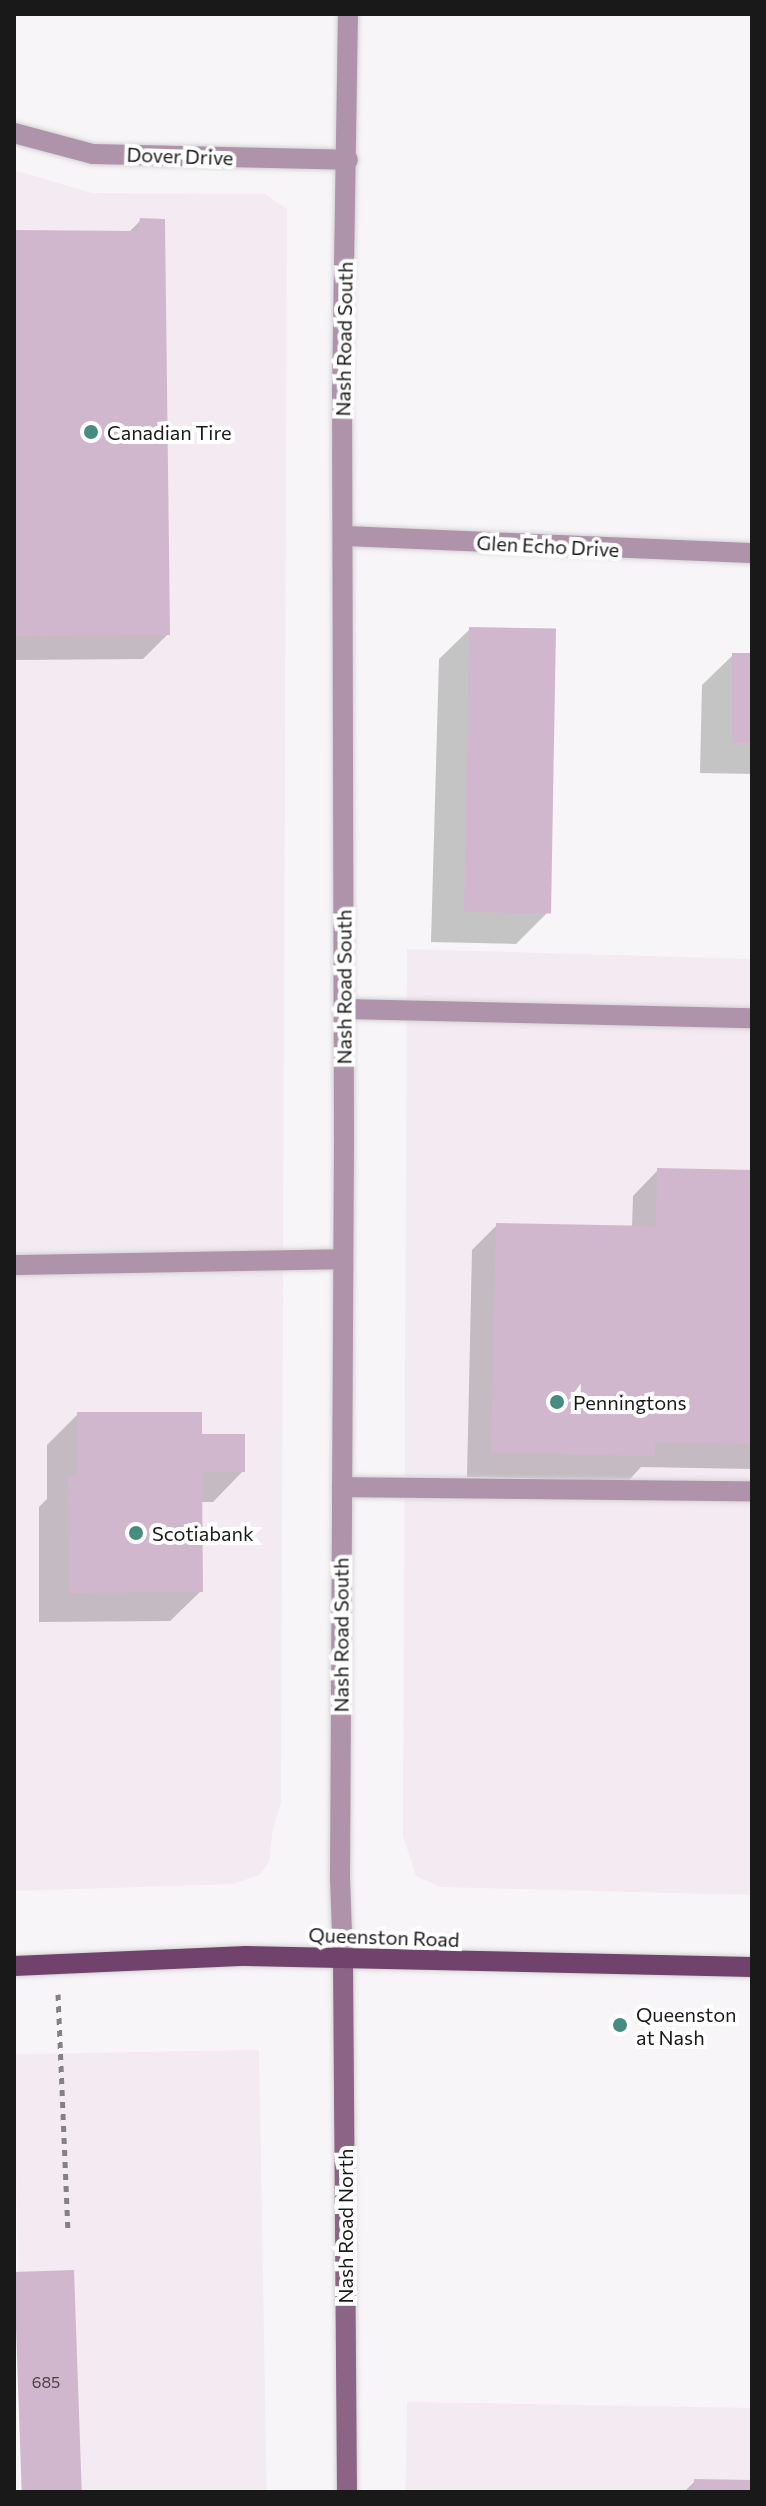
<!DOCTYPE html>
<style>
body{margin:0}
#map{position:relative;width:766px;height:2506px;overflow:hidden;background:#f7f5f7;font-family:Commissioner,sans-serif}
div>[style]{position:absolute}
.built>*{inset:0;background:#f4eaf2;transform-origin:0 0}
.shadow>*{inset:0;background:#0003}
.building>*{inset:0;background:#d1b7cd;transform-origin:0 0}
.path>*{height:5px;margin-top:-2.5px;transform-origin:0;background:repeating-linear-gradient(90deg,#838283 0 6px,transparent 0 12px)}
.roads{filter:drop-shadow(0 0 2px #d4d2d4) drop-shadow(0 0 2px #d4d2d4)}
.service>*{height:20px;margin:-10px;padding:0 10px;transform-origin:10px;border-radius:10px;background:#af93aa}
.minor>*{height:20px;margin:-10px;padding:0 10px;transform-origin:10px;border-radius:10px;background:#af93aa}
.tertiary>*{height:20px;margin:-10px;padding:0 10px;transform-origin:10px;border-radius:10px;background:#af93aa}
.secondary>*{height:20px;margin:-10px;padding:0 10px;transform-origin:10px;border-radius:10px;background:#8b6486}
.primary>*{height:20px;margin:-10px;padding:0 10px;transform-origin:10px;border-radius:10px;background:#71426b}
.dots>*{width:22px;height:22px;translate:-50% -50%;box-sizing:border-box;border:4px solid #fff;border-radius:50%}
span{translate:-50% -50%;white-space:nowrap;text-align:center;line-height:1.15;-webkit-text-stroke:8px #fff;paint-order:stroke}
.number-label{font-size:16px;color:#484047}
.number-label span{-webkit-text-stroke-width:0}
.street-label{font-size:20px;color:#1a191a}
.poi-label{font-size:20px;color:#1a191a}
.left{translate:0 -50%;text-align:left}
.frame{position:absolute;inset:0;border:16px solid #1a191a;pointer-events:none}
</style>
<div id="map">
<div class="built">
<div style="clip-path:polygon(14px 170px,92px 193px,265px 194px,287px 209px,281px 1803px,273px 1828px,269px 1862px,259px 1875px,233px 1884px,14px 1891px)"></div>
<div style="clip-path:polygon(407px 949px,752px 959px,752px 1895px,440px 1887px,416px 1876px,403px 1836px)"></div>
<div style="left:259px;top:2050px;width:442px;height:245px;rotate:89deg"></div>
<div style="left:407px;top:2402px;width:345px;height:90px;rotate:1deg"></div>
</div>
<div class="shadow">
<div style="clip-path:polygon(141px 220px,168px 634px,143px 659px,14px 660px,14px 232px,128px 233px)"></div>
<div style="clip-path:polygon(470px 629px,547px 913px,516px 944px,431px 942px,439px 659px)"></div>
<div style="clip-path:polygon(733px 655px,752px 655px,752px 774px,700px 773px,702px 685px)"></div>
<div style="clip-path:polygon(658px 1170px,752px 1172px,752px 1469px,641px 1467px,628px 1481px,467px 1477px,472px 1250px,497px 1225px,632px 1228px,633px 1196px)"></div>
<div style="clip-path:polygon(78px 1414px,200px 1436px,243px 1471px,213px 1502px,200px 1502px,201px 1591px,170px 1621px,39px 1622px,39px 1507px,47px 1499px,47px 1445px)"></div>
<div style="clip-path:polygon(695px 2481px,752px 2482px,752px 2492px,684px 2492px)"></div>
</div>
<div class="building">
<div style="clip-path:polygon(140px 218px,165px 219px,170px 635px,14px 636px,14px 230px,138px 231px)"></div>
<div style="left:469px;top:627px;width:87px;height:285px;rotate:1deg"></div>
<div style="left:732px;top:653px;width:20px;height:90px"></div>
<div style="clip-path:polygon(657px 1168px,752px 1170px,752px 1444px,655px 1442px,655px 1456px,491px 1453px,496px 1223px,656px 1226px)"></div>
<div style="clip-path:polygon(77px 1412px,202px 1412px,202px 1434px,245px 1434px,245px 1472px,202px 1472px,203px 1592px,69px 1593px,68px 1475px,77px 1475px)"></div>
<div style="left:74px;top:2270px;width:222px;height:60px;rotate:88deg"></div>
<div style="left:694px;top:2479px;width:58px;height:13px;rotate:1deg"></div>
</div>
<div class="path">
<div style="left:58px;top:1994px;width:235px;rotate:87.6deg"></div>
</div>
<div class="roads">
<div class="service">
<div style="left:344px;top:1009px;width:408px;rotate:1.3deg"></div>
<div style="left:14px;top:1265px;width:329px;rotate:-1deg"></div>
<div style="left:342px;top:1487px;width:410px;rotate:0.6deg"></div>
</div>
<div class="minor">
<div style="left:14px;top:133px;width:82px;rotate:14.9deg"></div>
<div style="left:93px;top:154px;width:255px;rotate:1.3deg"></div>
<div style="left:344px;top:536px;width:408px;rotate:2.4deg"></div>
</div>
<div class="tertiary">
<div style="left:343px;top:1960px;width:80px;rotate:-92.1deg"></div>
<div style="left:340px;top:1880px;width:737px;rotate:-89.69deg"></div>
<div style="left:344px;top:1143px;width:750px;rotate:-90.15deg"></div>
<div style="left:342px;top:393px;width:379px;rotate:-89.1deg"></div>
</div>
<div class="secondary">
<div style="left:343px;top:1960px;width:532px;rotate:89.57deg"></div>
</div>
<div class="primary">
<div style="left:14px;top:1966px;width:232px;rotate:-2.5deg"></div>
<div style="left:246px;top:1956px;width:506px;rotate:1.25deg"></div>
</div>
</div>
<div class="dots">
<div style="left:91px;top:432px;background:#478c81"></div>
<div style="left:557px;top:1402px;background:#478c81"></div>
<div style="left:136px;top:1533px;background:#478c81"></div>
<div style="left:620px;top:2025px;background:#478c81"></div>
</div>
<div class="number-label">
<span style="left:46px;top:2382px">685</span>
</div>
<div class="street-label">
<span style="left:180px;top:156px;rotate:2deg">Dover Drive</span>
<span style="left:344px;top:339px;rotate:-89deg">Nash Road South</span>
<span style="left:548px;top:546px;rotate:3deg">Glen Echo Drive</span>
<span style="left:344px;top:987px;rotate:-90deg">Nash Road South</span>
<span style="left:341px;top:1635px;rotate:-90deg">Nash Road South</span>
<span style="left:384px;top:1937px;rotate:2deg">Queenston Road</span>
<span style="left:345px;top:2226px;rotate:-90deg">Nash Road North</span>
</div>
<div class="poi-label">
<span class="left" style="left:107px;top:432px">Canadian Tire</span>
<span class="left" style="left:573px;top:1402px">Penningtons</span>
<span class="left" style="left:152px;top:1533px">Scotiabank</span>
<span class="left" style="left:636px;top:2026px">Queenston<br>at Nash</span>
</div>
<div class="frame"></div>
</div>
